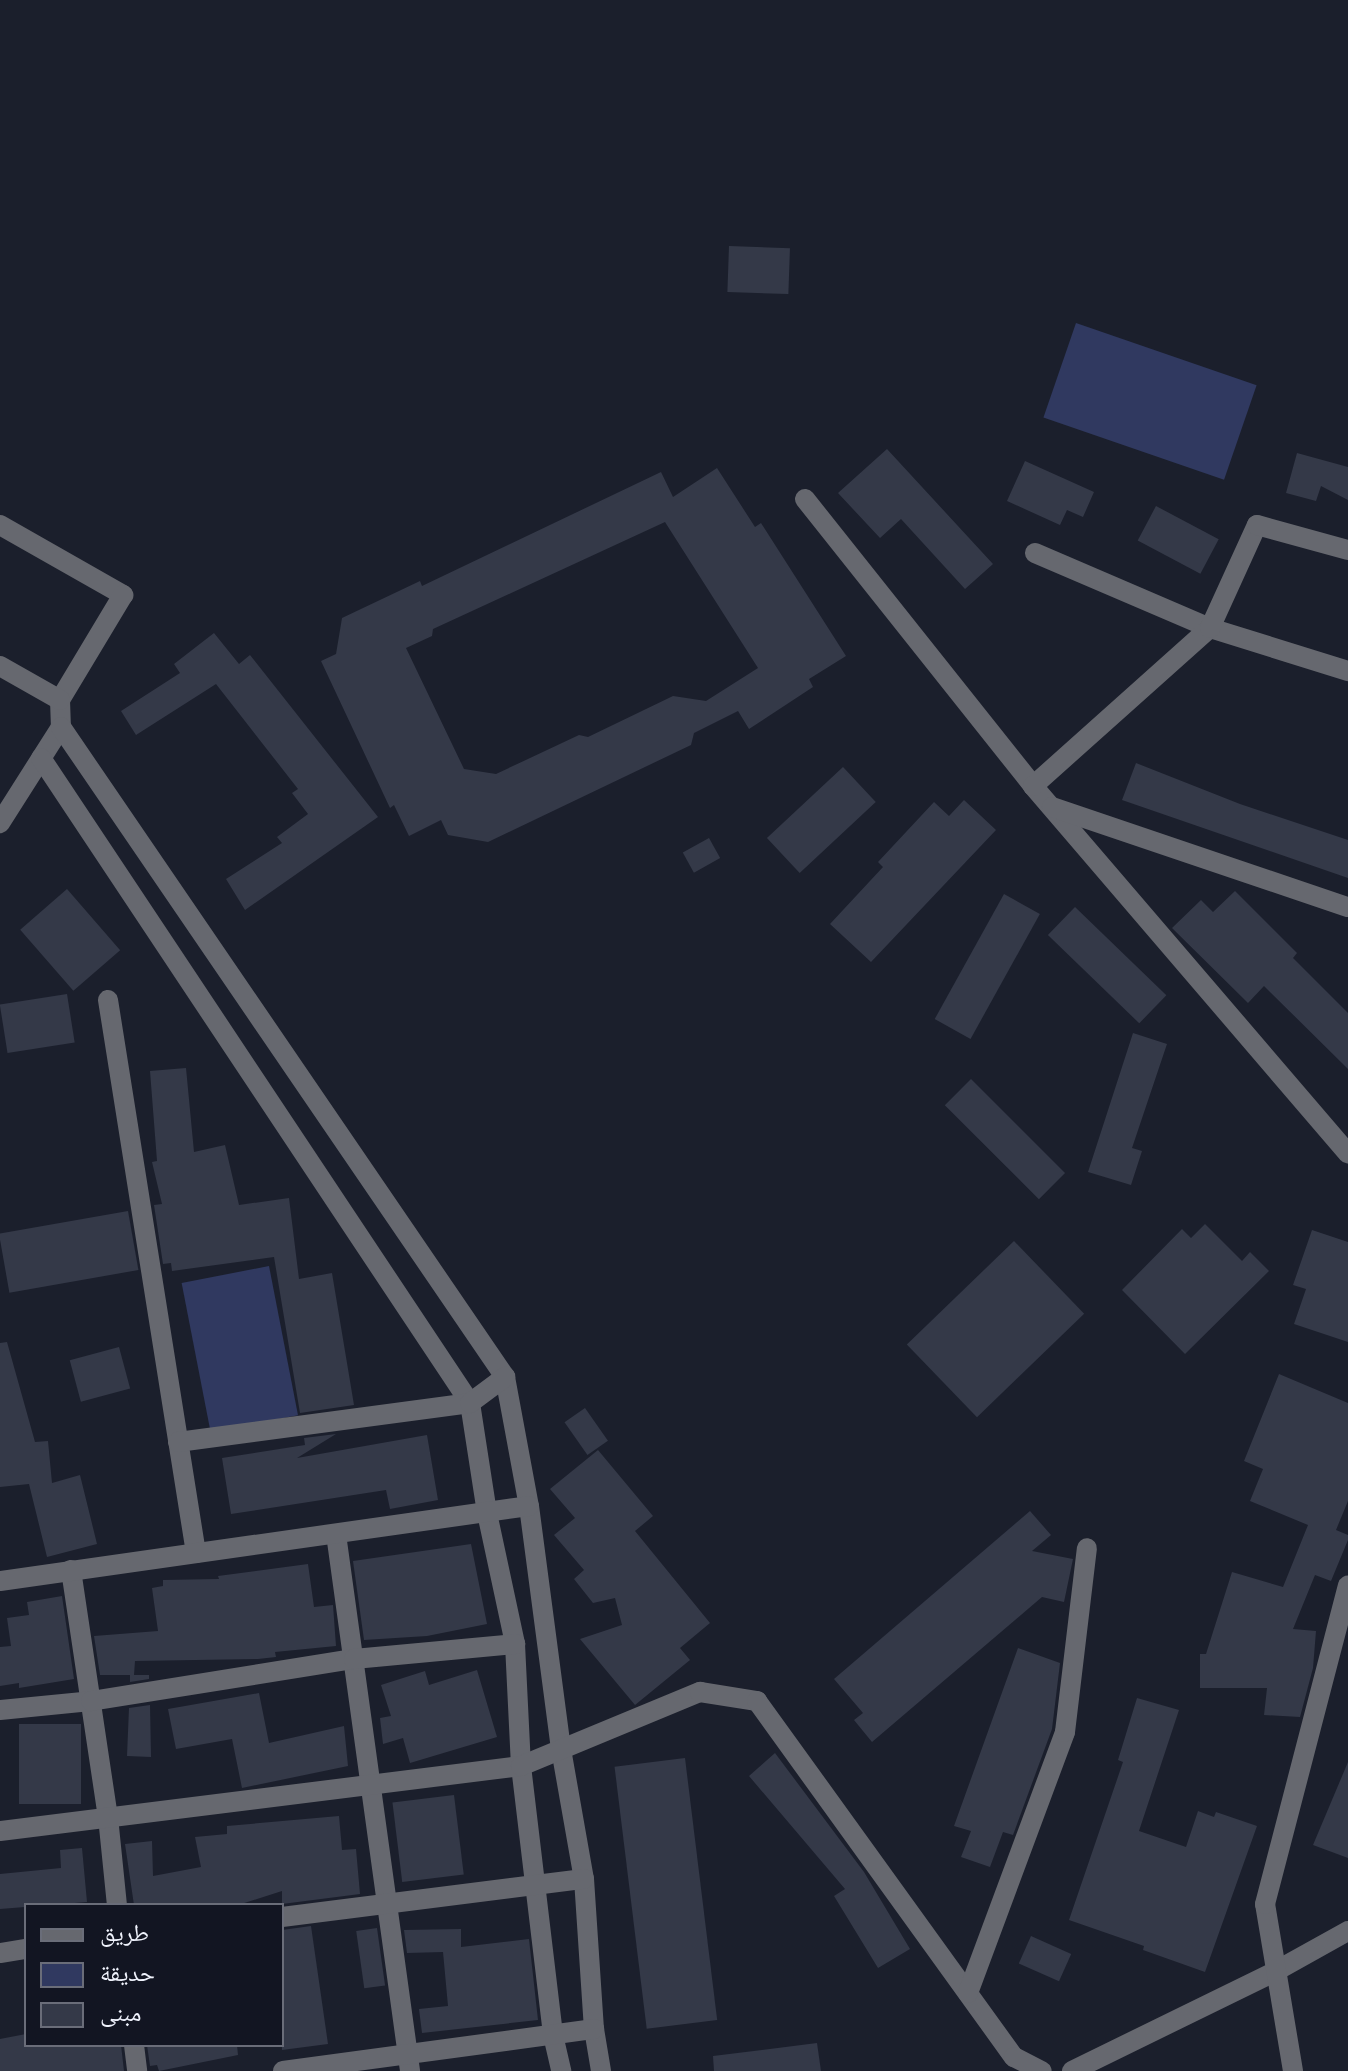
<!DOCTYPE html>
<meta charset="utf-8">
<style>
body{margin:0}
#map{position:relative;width:1348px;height:2071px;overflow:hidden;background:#1b1f2c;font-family:Roboto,"Noto Naskh Arabic",sans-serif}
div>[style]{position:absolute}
.green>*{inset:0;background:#303960;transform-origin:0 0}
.building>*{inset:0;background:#343948;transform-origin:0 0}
.minor>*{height:20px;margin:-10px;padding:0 10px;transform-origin:10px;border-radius:10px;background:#66686f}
span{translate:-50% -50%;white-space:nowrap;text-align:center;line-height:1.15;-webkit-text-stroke:6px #121522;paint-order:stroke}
.legend{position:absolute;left:24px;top:1903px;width:260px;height:144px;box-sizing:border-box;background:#121522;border:2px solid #6a6d79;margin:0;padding:10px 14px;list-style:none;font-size:24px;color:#eff2fc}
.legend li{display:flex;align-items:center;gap:16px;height:40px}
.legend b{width:40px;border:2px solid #6a6d79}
</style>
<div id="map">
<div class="green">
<div style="left:1076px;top:323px;width:191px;height:100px;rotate:19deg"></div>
<div style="left:269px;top:1266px;width:152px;height:89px;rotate:79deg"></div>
</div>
<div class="building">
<div style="left:729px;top:246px;width:61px;height:46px;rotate:2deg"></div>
<div style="clip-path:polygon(887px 449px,993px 564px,965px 589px,901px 519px,880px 538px,838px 493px)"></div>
<div style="clip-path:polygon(1297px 453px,1348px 467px,1348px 500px,1321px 486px,1316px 501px,1286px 493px)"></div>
<div style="clip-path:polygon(1025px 461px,1094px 492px,1083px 517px,1067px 510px,1060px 525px,1007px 501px)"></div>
<div style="clip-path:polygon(evenodd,717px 468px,755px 527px,761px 523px,846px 656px,809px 679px,813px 687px,749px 729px,738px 711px,694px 733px,691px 745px,488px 842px,448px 835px,441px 820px,409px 836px,394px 805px,390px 808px,321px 661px,336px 654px,342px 618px,420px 581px,422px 586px,661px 472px,673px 497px,717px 468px,665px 522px,758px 668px,706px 701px,673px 696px,588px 737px,579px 735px,496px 774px,464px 769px,406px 648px,432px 636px,433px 629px,665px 522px)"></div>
<div style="left:1156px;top:506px;width:71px;height:39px;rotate:28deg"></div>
<div style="clip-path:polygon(214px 633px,239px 664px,250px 655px,378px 817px,245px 910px,226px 879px,282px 843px,277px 837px,308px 814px,292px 793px,298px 789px,216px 684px,136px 735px,121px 711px,180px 673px,174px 664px)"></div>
<div style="clip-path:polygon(1136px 763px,1240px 804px,1348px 840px,1348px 878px,1122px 800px)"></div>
<div style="left:843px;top:767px;width:48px;height:104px;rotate:47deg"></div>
<div style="clip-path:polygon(964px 800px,996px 830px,871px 962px,830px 924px,883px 867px,878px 862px,934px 802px,949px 816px)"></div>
<div style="left:709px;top:838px;width:23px;height:30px;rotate:61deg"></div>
<div style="left:67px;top:889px;width:81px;height:62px;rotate:49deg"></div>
<div style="clip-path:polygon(1235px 891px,1297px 953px,1293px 958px,1348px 1013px,1348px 1069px,1264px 986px,1248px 1003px,1172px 928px,1201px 900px,1213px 912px)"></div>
<div style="left:1004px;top:894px;width:41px;height:143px;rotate:29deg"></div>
<div style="left:1075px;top:907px;width:127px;height:39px;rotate:44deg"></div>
<div style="left:67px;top:994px;width:49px;height:68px;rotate:81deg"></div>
<div style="clip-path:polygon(1133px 1033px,1167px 1044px,1132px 1148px,1142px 1151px,1131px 1185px,1088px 1172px)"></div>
<div style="clip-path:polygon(186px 1068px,194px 1152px,225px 1145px,239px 1205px,289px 1198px,299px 1279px,332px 1273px,354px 1405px,300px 1413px,274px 1257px,172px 1271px,171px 1263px,163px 1264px,154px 1205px,162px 1204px,152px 1162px,157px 1161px,150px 1071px)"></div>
<div style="left:971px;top:1079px;width:133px;height:37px;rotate:45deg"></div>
<div style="left:128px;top:1211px;width:60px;height:131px;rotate:80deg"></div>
<div style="clip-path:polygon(1205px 1224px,1242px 1261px,1250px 1252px,1269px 1271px,1185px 1354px,1122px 1290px,1182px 1229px,1191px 1238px)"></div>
<div style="clip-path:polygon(1312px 1230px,1348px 1242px,1348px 1342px,1294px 1324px,1306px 1289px,1293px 1285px)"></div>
<div style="left:1014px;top:1241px;width:101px;height:149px;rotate:46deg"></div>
<div style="clip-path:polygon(7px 1342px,35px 1442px,48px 1441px,52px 1483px,80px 1475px,97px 1544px,47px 1557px,29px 1484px,0 1487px,0 1343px)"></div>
<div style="left:119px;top:1347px;width:43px;height:51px;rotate:75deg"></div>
<div style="clip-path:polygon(1279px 1374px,1348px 1403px,1348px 1501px,1336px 1530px,1348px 1535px,1348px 1540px,1331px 1581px,1315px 1575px,1293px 1629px,1316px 1631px,1313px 1668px,1300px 1717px,1264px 1715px,1267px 1688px,1200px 1688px,1200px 1654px,1206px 1654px,1232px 1572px,1283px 1587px,1308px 1525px,1250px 1501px,1263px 1469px,1244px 1461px)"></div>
<div style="left:585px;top:1408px;width:40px;height:25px;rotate:55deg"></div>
<div style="clip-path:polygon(336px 1434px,297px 1458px,427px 1435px,438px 1500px,390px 1509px,386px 1490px,231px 1514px,222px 1458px,305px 1445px,304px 1438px)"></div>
<div style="clip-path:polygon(598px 1450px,653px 1516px,635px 1531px,710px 1623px,680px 1648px,690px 1660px,635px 1705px,580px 1639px,622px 1625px,615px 1598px,593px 1603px,574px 1579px,584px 1570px,554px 1535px,575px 1518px,550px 1489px)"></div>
<div style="clip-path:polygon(1030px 1511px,1051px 1535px,1032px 1551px,1073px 1559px,1064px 1602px,1042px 1597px,872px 1742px,854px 1720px,863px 1713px,834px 1679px)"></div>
<div style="clip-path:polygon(471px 1544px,487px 1624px,427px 1636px,364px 1640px,353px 1561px)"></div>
<div style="clip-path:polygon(308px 1564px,314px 1607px,333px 1605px,336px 1646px,275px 1652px,276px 1657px,258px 1659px,135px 1661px,134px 1675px,149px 1675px,149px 1679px,130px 1682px,130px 1675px,100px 1675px,94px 1636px,158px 1631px,152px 1588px,163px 1586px,163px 1580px,219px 1579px,218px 1576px)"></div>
<div style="clip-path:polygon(62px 1596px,74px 1679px,19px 1688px,19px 1683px,0 1686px,0 1647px,11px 1646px,7px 1618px,29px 1615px,27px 1602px)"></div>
<div style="clip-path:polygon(1018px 1648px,1060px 1663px,1052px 1729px,1013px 1835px,1003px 1832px,990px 1867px,961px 1857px,971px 1831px,954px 1826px)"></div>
<div style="clip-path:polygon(477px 1670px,497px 1737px,410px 1763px,403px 1738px,383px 1744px,380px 1718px,391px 1716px,381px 1685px,425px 1671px,429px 1685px)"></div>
<div style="clip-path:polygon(259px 1693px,269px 1743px,344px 1726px,348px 1766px,242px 1788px,232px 1739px,176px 1749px,168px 1709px)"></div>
<div style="clip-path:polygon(1137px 1698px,1179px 1710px,1139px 1831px,1186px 1847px,1198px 1811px,1214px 1817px,1216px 1812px,1257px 1826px,1205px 1972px,1143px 1950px,1144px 1946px,1069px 1920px,1123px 1762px,1118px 1760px)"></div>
<div style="clip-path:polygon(150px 1705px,151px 1757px,127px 1756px,129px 1708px)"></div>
<div style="left:19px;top:1724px;width:62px;height:80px"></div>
<div style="clip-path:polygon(775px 1753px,864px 1872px,910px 1949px,878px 1968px,834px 1896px,845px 1889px,749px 1776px)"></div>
<div style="left:685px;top:1758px;width:264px;height:71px;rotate:83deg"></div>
<div style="clip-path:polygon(1348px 1762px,1348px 1858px,1313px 1845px)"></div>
<div style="left:454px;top:1795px;width:80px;height:62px;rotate:83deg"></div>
<div style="clip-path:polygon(339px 1816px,342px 1850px,356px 1849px,360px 1894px,282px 1904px,282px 1891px,238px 1905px,134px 1905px,125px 1844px,152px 1841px,153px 1876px,201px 1867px,195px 1837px,227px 1834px,227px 1826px)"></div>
<div style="clip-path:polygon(82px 1848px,87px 1902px,0 1909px,0 1874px,61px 1868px,60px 1850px)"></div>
<div style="clip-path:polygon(311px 1926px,328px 2044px,282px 2050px,282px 1930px)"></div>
<div style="left:377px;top:1928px;width:58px;height:21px;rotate:82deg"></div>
<div style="clip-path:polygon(461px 1929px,461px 1947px,529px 1939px,538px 2020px,422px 2033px,419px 2009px,448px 2006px,443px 1952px,407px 1953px,404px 1930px)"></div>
<div style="left:1031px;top:1936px;width:44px;height:30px;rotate:24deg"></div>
<div style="clip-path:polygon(26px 2034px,26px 2045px,121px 2045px,124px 2071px,0 2071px,0 2039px)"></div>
<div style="clip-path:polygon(817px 2043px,821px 2071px,714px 2071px,713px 2056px)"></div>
<div style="clip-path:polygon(147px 2045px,237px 2045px,238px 2055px,159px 2071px,157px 2065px,150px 2066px)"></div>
</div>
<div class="minor">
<div style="left:805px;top:499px;width:367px;rotate:51.5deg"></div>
<div style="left:1033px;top:786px;width:484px;rotate:49.4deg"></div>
<div style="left:0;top:525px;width:142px;rotate:29.6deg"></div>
<div style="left:123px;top:595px;width:122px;rotate:121deg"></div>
<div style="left:60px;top:700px;width:27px;rotate:88deg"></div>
<div style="left:61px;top:727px;width:114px;rotate:122.4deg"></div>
<div style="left:1035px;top:553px;width:190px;rotate:23.2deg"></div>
<div style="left:1210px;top:628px;width:145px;rotate:17.3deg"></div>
<div style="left:0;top:666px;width:69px;rotate:29.5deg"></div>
<div style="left:61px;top:727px;width:787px;rotate:55.66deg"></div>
<div style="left:505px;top:1377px;width:131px;rotate:79.5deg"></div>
<div style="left:529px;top:1506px;width:245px;rotate:82.5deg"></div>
<div style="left:561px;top:1749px;width:132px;rotate:80deg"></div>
<div style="left:584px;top:1879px;width:150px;rotate:86.2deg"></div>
<div style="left:594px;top:2029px;width:43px;rotate:80.5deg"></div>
<div style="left:41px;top:758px;width:775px;rotate:56.37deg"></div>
<div style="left:470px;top:1403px;width:111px;rotate:81.2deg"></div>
<div style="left:487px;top:1513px;width:134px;rotate:77.9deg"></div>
<div style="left:515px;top:1644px;width:122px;rotate:87.2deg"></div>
<div style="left:521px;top:1766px;width:271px;rotate:83.2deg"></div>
<div style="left:553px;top:2035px;width:37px;rotate:77deg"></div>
<div style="left:1033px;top:786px;width:237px;rotate:-41.8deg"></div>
<div style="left:1210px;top:628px;width:113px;rotate:-65.5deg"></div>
<div style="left:1257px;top:525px;width:94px;rotate:15.4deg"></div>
<div style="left:1052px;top:807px;width:312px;rotate:18.7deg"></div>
<div style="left:108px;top:1000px;width:560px;rotate:80.96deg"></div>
<div style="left:178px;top:1442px;width:295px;rotate:-7.6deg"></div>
<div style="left:470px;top:1403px;width:44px;rotate:-36.6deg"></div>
<div style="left:336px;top:1534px;width:542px;rotate:82.15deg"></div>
<div style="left:71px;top:1570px;width:250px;rotate:81.5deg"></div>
<div style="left:108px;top:1817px;width:88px;rotate:84.2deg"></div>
<div style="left:0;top:1581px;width:534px;rotate:-8.07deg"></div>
<div style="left:0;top:1710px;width:91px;rotate:-5.6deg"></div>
<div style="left:91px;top:1701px;width:266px;rotate:-9.1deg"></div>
<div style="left:354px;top:1659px;width:162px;rotate:-5.3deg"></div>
<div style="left:0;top:1831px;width:525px;rotate:-7.11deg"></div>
<div style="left:521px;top:1766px;width:194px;rotate:-22.5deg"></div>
<div style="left:700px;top:1692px;width:58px;rotate:9deg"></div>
<div style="left:757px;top:1701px;width:439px;rotate:54.2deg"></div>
<div style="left:1014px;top:2057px;width:31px;rotate:27deg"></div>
<div style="left:282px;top:1917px;width:304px;rotate:-7.2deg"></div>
<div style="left:0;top:1953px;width:26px;rotate:-9deg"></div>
<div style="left:968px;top:1993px;width:278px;rotate:-69.6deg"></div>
<div style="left:1065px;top:1732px;width:185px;rotate:-83.2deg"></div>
<div style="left:134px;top:2045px;width:26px;rotate:83deg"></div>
<div style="left:283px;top:2071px;width:314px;rotate:-7.7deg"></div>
<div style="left:1072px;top:2071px;width:227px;rotate:-26.1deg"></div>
<div style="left:1276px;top:1971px;width:82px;rotate:-29.1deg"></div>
<div style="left:1293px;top:2071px;width:169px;rotate:-99.5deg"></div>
<div style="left:1265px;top:1904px;width:329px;rotate:-75.4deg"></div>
</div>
<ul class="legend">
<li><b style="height:10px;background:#66686f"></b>طريق</li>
<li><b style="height:22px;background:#303960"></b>حديقة</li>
<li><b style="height:22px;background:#343948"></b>مبنى</li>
</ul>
</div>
